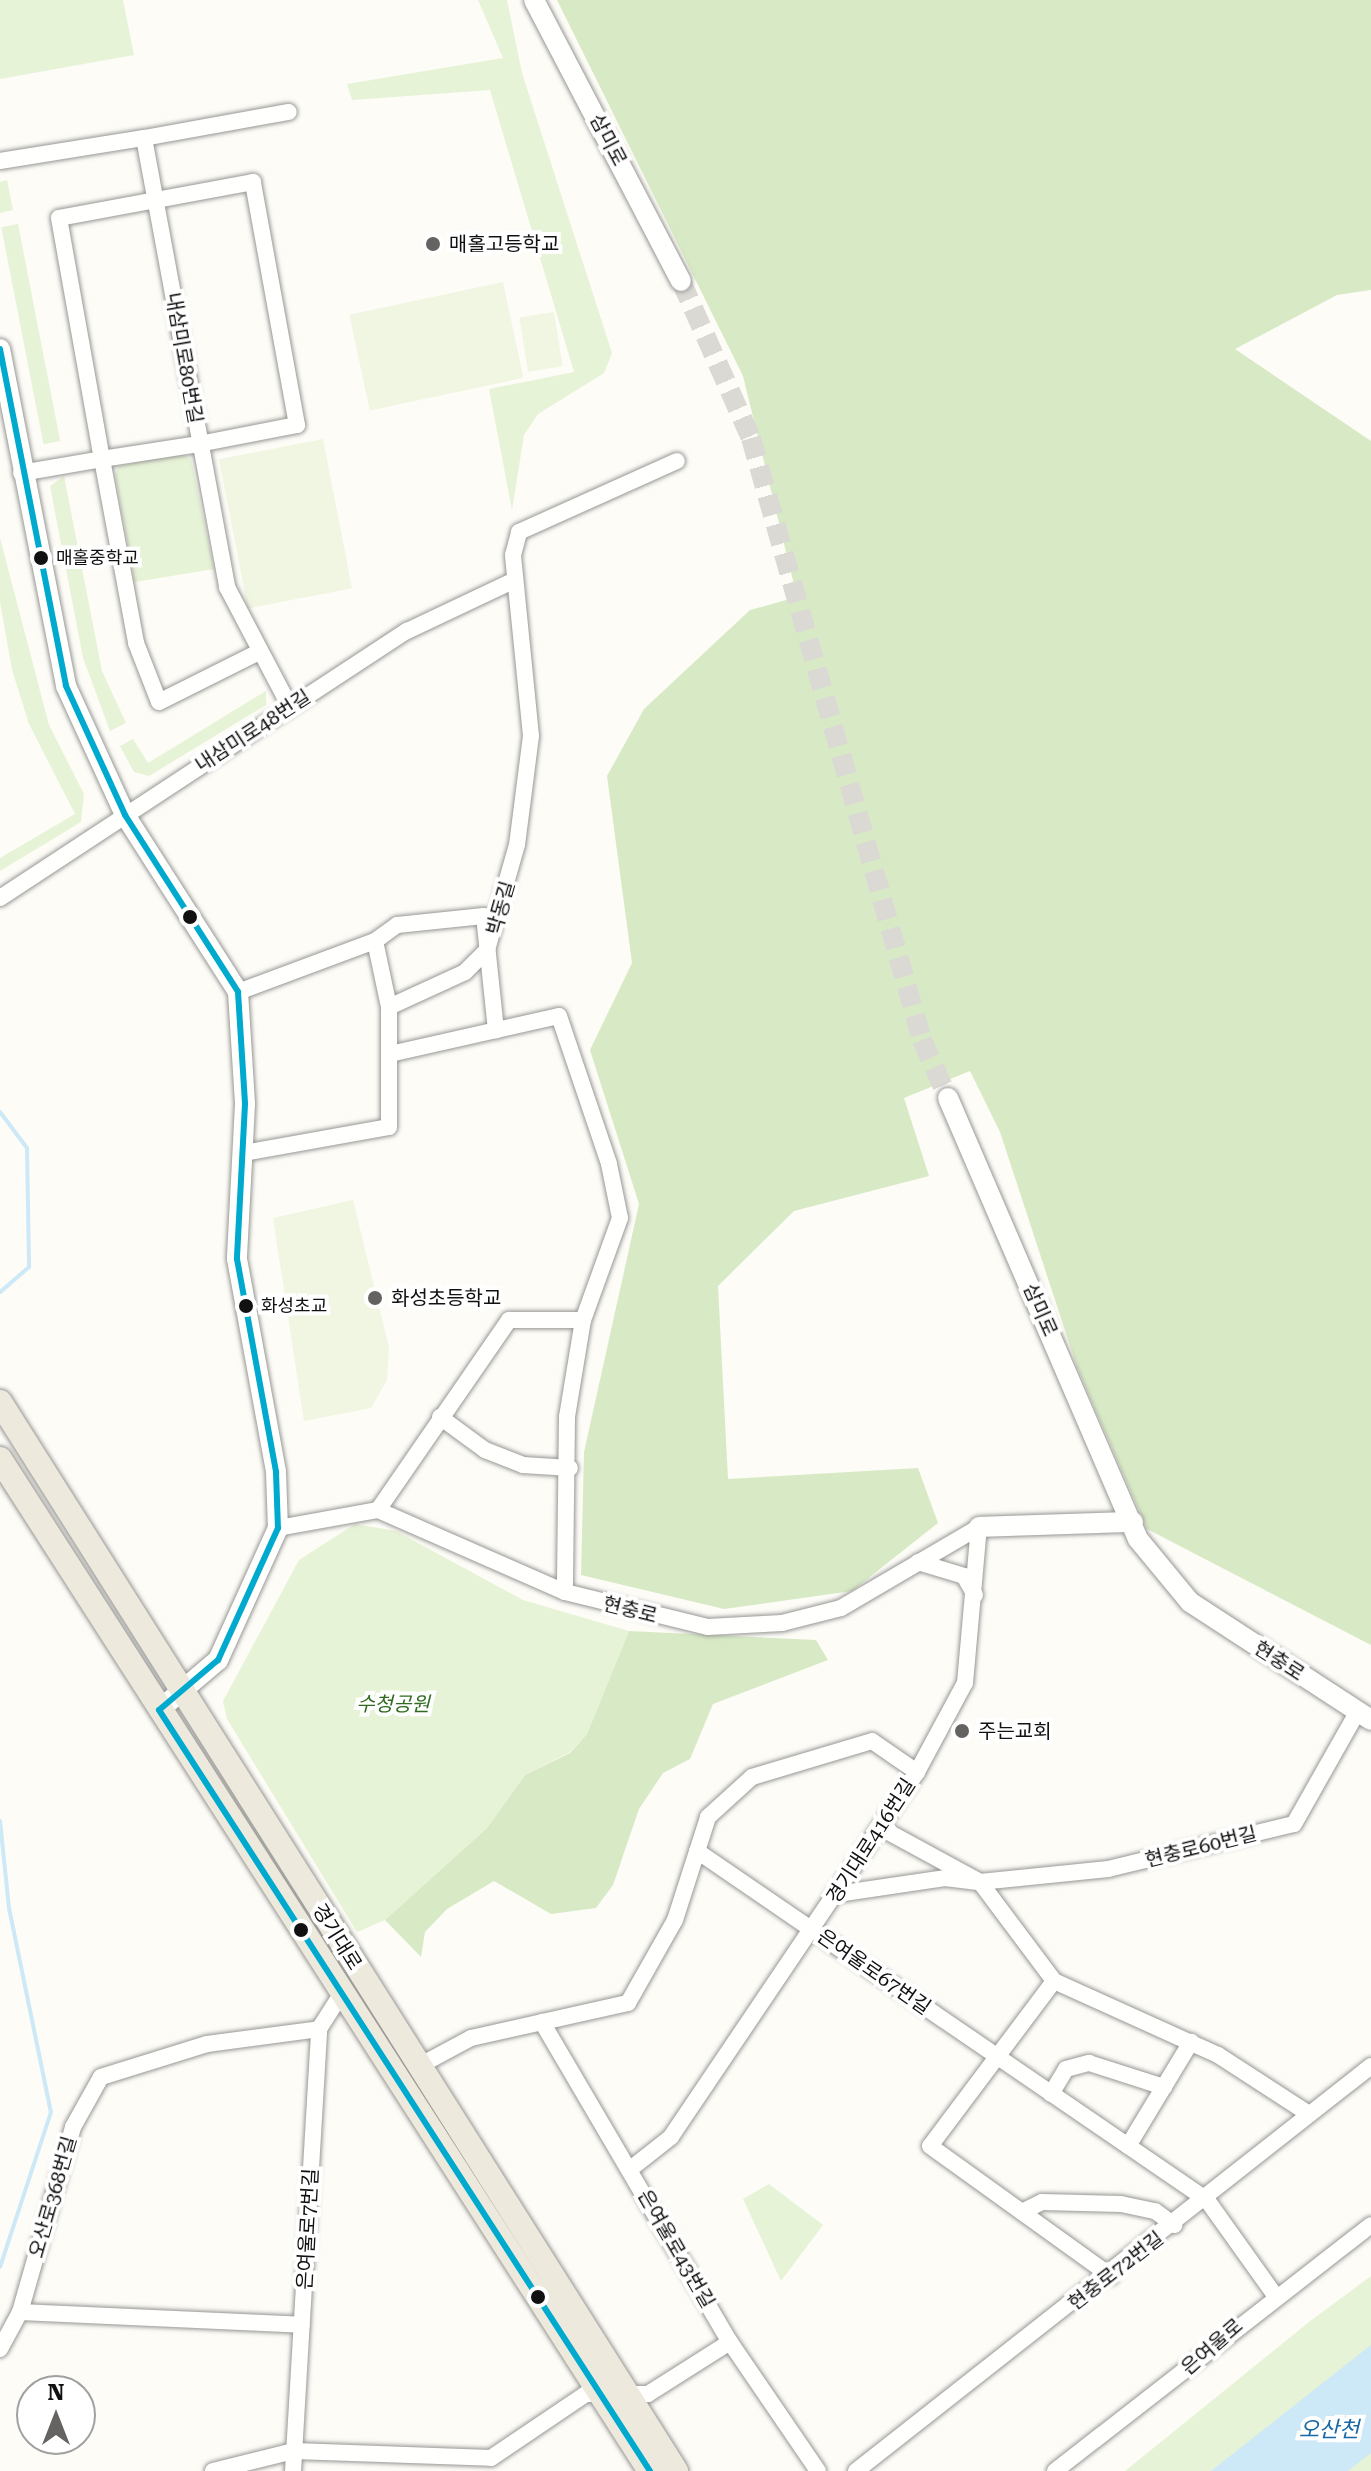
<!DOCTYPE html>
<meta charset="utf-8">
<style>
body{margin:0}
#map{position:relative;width:1371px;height:2471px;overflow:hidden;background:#fdfcf7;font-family:"Roboto Serif","Noto Sans KR",serif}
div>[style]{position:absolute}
.green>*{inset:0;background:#e7f3d7;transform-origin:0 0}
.forest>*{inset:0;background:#d8eac5}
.pitch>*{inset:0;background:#f0f6e1;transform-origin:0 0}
.water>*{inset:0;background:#cde8f7}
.stream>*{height:4px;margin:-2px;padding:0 2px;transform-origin:2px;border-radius:2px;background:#cde8f7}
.tertiary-tunnel>*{height:20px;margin-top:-10px;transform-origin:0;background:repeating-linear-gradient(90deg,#dad9d4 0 20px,transparent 0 30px)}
.roads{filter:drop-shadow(0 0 2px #979795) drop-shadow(0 0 2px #979795)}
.minor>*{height:16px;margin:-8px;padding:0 8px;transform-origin:8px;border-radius:8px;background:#fffffe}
.tertiary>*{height:20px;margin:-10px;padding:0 10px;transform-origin:10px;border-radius:10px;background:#fffffe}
.primary>*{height:24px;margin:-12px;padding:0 12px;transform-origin:12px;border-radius:12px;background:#ede9dc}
.bus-1>*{height:6px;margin:-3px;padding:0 3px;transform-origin:3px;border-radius:3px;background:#00a9ce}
.dots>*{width:22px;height:22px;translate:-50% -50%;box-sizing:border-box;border:4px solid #fff;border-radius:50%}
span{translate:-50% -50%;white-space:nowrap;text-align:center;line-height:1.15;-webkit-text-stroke:8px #fff;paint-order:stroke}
.bus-label{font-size:18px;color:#111}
.left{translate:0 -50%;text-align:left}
.street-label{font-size:20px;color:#111}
.poi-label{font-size:20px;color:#111}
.park-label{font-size:20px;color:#2f6b1f;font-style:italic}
.water-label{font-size:22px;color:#1768a6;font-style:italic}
.north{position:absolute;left:16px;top:2375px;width:80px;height:80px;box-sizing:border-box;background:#fff;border:2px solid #a0a0a0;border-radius:50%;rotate:0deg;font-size:22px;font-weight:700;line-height:32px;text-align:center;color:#111}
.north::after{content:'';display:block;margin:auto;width:28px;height:36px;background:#646362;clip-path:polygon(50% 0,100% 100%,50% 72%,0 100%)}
</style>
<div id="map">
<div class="green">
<div style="clip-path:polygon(0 0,123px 0,134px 55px,0 79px)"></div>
<div style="clip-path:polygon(478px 0,507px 0,522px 73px,612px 353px,604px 373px,538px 414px,524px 435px,512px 510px,489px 389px,574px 372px,490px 90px,352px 100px,347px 84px,503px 58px)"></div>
<div style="clip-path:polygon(7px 180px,13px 210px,0 213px,0 182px)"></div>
<div style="left:18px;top:224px;width:221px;height:17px;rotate:79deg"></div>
<div style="clip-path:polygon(182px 454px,191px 459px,214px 569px,135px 582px,115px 474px,119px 466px)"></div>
<div style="clip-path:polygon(64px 476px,102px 671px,126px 723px,110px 731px,83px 658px,50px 486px)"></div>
<div style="clip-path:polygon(0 538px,49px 725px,84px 794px,81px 822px,0 871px,0 858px,75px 814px,29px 724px,12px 670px,0 602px)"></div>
<div style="clip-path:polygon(266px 691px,266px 705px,149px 776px,134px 772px,120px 746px,133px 739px,148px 763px)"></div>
<div style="clip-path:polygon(355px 1524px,396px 1531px,523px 1600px,629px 1631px,587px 1734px,570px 1752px,525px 1775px,487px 1828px,385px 1920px,357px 1932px,227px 1719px,223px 1701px,299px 1560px)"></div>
<div style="clip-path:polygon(769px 2184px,823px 2225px,781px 2281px,743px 2199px)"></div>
<div style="clip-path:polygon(1371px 2276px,1371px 2471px,1125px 2471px,1309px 2322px)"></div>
</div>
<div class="forest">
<div style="clip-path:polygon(557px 0,1371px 0,1371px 290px,1337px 295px,1235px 349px,1371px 441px,1371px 1645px,1147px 1529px,1077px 1367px,1000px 1132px,970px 1071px,904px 1098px,929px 1176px,794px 1211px,718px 1286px,728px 1479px,918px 1468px,938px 1523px,852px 1591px,724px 1609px,581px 1575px,584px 1452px,639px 1204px,590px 1050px,632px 963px,607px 776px,644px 709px,750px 610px,797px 597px,743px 376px)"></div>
<div style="clip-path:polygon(629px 1631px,816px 1640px,828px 1660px,713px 1704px,690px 1759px,663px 1773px,639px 1809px,613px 1885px,596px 1908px,551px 1914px,494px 1881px,447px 1909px,425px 1932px,421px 1957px,385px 1920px,487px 1828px,525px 1775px,570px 1753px,587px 1734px)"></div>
</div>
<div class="pitch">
<div style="left:503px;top:282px;width:98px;height:157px;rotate:78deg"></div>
<div style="left:554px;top:312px;width:55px;height:35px;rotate:81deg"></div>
<div style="left:323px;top:439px;width:152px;height:106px;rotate:79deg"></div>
<div style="clip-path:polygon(353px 1200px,389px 1348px,387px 1380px,371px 1408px,304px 1421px,273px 1218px)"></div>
</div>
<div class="water">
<div style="clip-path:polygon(1371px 2345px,1371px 2453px,1348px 2471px,1211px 2471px)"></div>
</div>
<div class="stream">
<div style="left:0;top:1112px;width:45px;rotate:53.1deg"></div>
<div style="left:27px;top:1148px;width:119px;rotate:89deg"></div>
<div style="left:29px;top:1267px;width:38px;rotate:139deg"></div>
<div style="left:0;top:1821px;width:87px;rotate:84.1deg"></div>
<div style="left:9px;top:1908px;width:208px;rotate:78.4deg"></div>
<div style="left:51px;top:2112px;width:163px;rotate:108.2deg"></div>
</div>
<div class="tertiary-tunnel">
<div style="left:681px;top:281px;width:172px;rotate:66deg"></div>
<div style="left:751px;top:438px;width:626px;rotate:74.14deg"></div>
<div style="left:922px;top:1040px;width:64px;rotate:65.9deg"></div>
</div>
<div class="roads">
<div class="minor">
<div style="left:144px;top:138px;width:147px;rotate:-10.2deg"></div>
<div style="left:0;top:161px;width:146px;rotate:-9.1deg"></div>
<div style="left:144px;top:138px;width:457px;rotate:79.5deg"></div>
<div style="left:227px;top:587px;width:136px;rotate:62.3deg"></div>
<div style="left:21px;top:473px;width:82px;rotate:-9.8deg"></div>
<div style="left:102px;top:459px;width:98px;rotate:-8.8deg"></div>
<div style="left:199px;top:444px;width:100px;rotate:-11deg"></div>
<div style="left:297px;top:425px;width:247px;rotate:-100.3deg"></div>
<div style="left:253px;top:182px;width:197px;rotate:169.5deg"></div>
<div style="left:59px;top:218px;width:245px;rotate:79.9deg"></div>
<div style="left:102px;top:459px;width:187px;rotate:79.5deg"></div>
<div style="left:136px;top:643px;width:63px;rotate:68.7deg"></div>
<div style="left:159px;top:702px;width:110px;rotate:-26.6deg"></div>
<div style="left:0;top:898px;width:487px;rotate:-33.3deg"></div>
<div style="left:407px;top:631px;width:119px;rotate:-25.3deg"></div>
<div style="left:375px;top:941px;width:27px;rotate:-36deg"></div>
<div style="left:397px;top:925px;width:87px;rotate:-5.9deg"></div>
<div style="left:484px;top:916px;width:115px;rotate:84deg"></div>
<div style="left:238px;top:992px;width:146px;rotate:-20.4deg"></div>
<div style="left:375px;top:941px;width:67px;rotate:78deg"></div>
<div style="left:390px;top:1054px;width:173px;rotate:-12.7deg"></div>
<div style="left:559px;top:1016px;width:156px;rotate:71.3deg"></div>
<div style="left:609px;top:1164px;width:55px;rotate:78.5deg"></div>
<div style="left:620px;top:1218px;width:109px;rotate:109.9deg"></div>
<div style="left:583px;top:1320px;width:98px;rotate:99.4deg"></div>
<div style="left:567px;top:1417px;width:175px;rotate:90.7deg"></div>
<div style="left:244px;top:1153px;width:147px;rotate:-10.2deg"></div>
<div style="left:389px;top:1127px;width:120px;rotate:-90deg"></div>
<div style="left:389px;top:1007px;width:84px;rotate:-24.7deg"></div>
<div style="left:465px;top:972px;width:31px;rotate:-45deg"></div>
<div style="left:487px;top:950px;width:109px;rotate:-74.1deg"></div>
<div style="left:517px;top:845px;width:110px;rotate:-82.7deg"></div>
<div style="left:531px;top:736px;width:182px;rotate:-95.7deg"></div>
<div style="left:513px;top:555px;width:24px;rotate:-75deg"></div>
<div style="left:519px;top:532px;width:173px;rotate:-24.2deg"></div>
<div style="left:440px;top:1417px;width:56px;rotate:36.3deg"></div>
<div style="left:485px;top:1450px;width:41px;rotate:21.5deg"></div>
<div style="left:523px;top:1465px;width:47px;rotate:3.7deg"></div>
<div style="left:378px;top:1510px;width:231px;rotate:-55.4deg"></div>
<div style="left:509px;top:1320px;width:74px"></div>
<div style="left:278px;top:1528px;width:102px;rotate:-10.2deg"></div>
<div style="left:378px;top:1510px;width:204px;rotate:23.7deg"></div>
<div style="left:565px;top:1592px;width:147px;rotate:13.8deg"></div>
<div style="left:708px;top:1627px;width:74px;rotate:-3.1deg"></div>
<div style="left:782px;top:1623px;width:61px;rotate:-14.3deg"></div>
<div style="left:841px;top:1608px;width:160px;rotate:-30.4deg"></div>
<div style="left:918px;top:1562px;width:48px;rotate:16.9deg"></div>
<div style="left:964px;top:1576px;width:22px;rotate:60deg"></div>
<div style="left:917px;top:1772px;width:101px;rotate:-61.7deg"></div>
<div style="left:965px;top:1683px;width:157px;rotate:-84.9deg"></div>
<div style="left:881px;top:1828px;width:113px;rotate:28.6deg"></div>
<div style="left:980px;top:1882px;width:129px;rotate:-5.8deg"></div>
<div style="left:1108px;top:1869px;width:191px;rotate:-13.6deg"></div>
<div style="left:1294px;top:1824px;width:130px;rotate:-60.5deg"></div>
<div style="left:697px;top:1851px;width:618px;rotate:34.38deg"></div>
<div style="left:1207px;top:2200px;width:115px;rotate:54.5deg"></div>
<div style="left:837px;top:1894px;width:109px;rotate:-8.4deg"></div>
<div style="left:945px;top:1878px;width:35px;rotate:7deg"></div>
<div style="left:980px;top:1882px;width:124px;rotate:53.2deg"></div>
<div style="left:1054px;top:1981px;width:180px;rotate:24.3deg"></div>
<div style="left:1218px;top:2055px;width:108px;rotate:33deg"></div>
<div style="left:1054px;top:1981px;width:206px;rotate:126.9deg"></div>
<div style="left:930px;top:2146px;width:223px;rotate:35.7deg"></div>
<div style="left:542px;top:2022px;width:371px;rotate:59.6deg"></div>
<div style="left:730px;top:2342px;width:156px;rotate:55.7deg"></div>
<div style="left:419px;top:2066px;width:59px;rotate:-28.3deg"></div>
<div style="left:471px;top:2038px;width:161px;rotate:-12.6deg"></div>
<div style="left:628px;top:2003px;width:95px;rotate:-60.5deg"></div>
<div style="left:675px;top:1920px;width:108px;rotate:-72.2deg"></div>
<div style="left:708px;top:1817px;width:59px;rotate:-42.3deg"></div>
<div style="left:752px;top:1777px;width:125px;rotate:-16.7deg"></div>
<div style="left:872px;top:1741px;width:55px;rotate:34.6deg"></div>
<div style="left:917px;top:1772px;width:440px;rotate:124deg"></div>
<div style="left:671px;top:2137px;width:53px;rotate:141.8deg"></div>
<div style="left:1051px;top:2094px;width:29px;rotate:-59deg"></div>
<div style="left:1066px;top:2069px;width:24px;rotate:-15deg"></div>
<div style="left:1089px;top:2063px;width:79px;rotate:17.7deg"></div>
<div style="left:1128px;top:2146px;width:122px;rotate:-58.8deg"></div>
<div style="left:1022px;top:2212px;width:22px;rotate:-27deg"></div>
<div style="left:1042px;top:2202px;width:79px;rotate:1.5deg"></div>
<div style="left:1121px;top:2204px;width:35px;rotate:12deg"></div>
<div style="left:1155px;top:2211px;width:24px;rotate:36deg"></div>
<div style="left:20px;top:2312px;width:282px;rotate:2.6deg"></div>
<div style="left:0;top:2349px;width:42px;rotate:-61.6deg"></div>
<div style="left:20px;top:2312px;width:192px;rotate:-74deg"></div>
<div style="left:73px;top:2127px;width:57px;rotate:-60.8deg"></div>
<div style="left:101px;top:2077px;width:111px;rotate:-17.3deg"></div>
<div style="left:207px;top:2044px;width:113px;rotate:-7.6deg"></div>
<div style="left:213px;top:2471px;width:83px;rotate:-13.9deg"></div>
<div style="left:294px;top:2451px;width:197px;rotate:2deg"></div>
<div style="left:491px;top:2458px;width:115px;rotate:-34deg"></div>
<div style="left:586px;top:2394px;width:62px"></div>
<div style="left:648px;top:2394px;width:97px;rotate:-32.4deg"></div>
<div style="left:293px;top:2471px;width:443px;rotate:-86.6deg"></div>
<div style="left:319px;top:2029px;width:43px;rotate:-57.4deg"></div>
<div style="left:856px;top:2471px;width:655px;rotate:-38.18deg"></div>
<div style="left:1055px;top:2471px;width:400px;rotate:-37.9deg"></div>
</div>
<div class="tertiary">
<div style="left:534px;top:0;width:317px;rotate:62.4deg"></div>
<div style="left:0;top:349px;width:343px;rotate:78.9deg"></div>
<div style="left:66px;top:686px;width:142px;rotate:65.4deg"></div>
<div style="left:125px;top:815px;width:210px;rotate:57.4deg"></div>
<div style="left:238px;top:992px;width:112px;rotate:86.4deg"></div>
<div style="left:245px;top:1104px;width:155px;rotate:93deg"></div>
<div style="left:237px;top:1259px;width:217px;rotate:79.6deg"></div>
<div style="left:276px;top:1472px;width:56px;rotate:88deg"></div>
<div style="left:278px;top:1528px;width:145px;rotate:114.4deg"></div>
<div style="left:218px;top:1660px;width:77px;rotate:139.7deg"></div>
<div style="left:948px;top:1098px;width:480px;rotate:66.7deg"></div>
<div style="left:1138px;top:1539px;width:82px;rotate:50.5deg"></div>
<div style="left:1190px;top:1602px;width:216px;rotate:33.1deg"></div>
<div style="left:979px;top:1527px;width:154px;rotate:-1.9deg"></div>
</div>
<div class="primary">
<div style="left:0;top:1402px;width:1265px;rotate:57.69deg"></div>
<div style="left:0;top:1459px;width:1203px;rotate:57.29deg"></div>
</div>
</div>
<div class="bus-1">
<div style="left:0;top:349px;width:343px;rotate:78.9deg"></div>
<div style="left:66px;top:686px;width:142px;rotate:65.4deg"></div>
<div style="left:125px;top:815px;width:210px;rotate:57.4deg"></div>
<div style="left:238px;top:992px;width:112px;rotate:86.4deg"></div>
<div style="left:245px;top:1104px;width:155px;rotate:93deg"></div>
<div style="left:237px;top:1259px;width:217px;rotate:79.6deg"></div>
<div style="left:276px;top:1472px;width:56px;rotate:88deg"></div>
<div style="left:278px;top:1528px;width:145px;rotate:114.4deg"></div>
<div style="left:218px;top:1660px;width:77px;rotate:139.7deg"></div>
<div style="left:159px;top:1710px;width:906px;rotate:57.17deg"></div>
</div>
<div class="dots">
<div style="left:433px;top:244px;background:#646362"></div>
<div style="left:41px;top:558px;background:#111"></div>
<div style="left:190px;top:917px;background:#111"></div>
<div style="left:375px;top:1298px;background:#646362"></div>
<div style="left:246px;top:1306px;background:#111"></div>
<div style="left:962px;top:1731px;background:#646362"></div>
<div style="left:301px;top:1930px;background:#111"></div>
<div style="left:538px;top:2297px;background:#111"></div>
</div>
<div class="bus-label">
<span class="left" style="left:56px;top:558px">매홀중학교</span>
<span class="left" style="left:261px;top:1306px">화성초교</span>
</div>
<div class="street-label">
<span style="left:608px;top:140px;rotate:62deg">삼미로</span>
<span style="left:184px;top:358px;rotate:80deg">내삼미로80번길</span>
<span style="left:253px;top:731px;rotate:-33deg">내삼미로48번길</span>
<span style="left:501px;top:908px;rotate:-74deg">박동길</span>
<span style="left:1040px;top:1310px;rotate:66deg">삼미로</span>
<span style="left:630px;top:1610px;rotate:14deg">현충로</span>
<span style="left:1279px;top:1661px;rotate:33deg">현충로</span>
<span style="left:871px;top:1841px;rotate:-57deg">경기대로416번길</span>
<span style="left:1201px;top:1847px;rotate:-14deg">현충로60번길</span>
<span style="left:337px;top:1937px;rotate:58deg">경기대로</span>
<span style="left:874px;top:1972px;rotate:35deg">은여울로67번길</span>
<span style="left:53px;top:2197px;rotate:-74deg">오산로368번길</span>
<span style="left:308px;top:2229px;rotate:-87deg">은여울로7번길</span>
<span style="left:676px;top:2249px;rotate:60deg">은여울로43번길</span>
<span style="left:1116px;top:2271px;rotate:-38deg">현충로72번길</span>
<span style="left:1212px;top:2347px;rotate:-41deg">은여울로</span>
</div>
<div class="poi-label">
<span class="left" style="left:449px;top:244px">매홀고등학교</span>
<span class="left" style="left:391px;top:1298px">화성초등학교</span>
<span class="left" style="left:978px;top:1731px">주는교회</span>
</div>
<div class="park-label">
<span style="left:393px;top:1704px">수청공원</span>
</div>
<div class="water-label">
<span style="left:1329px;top:2430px">오산천</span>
</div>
<div class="north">N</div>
</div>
